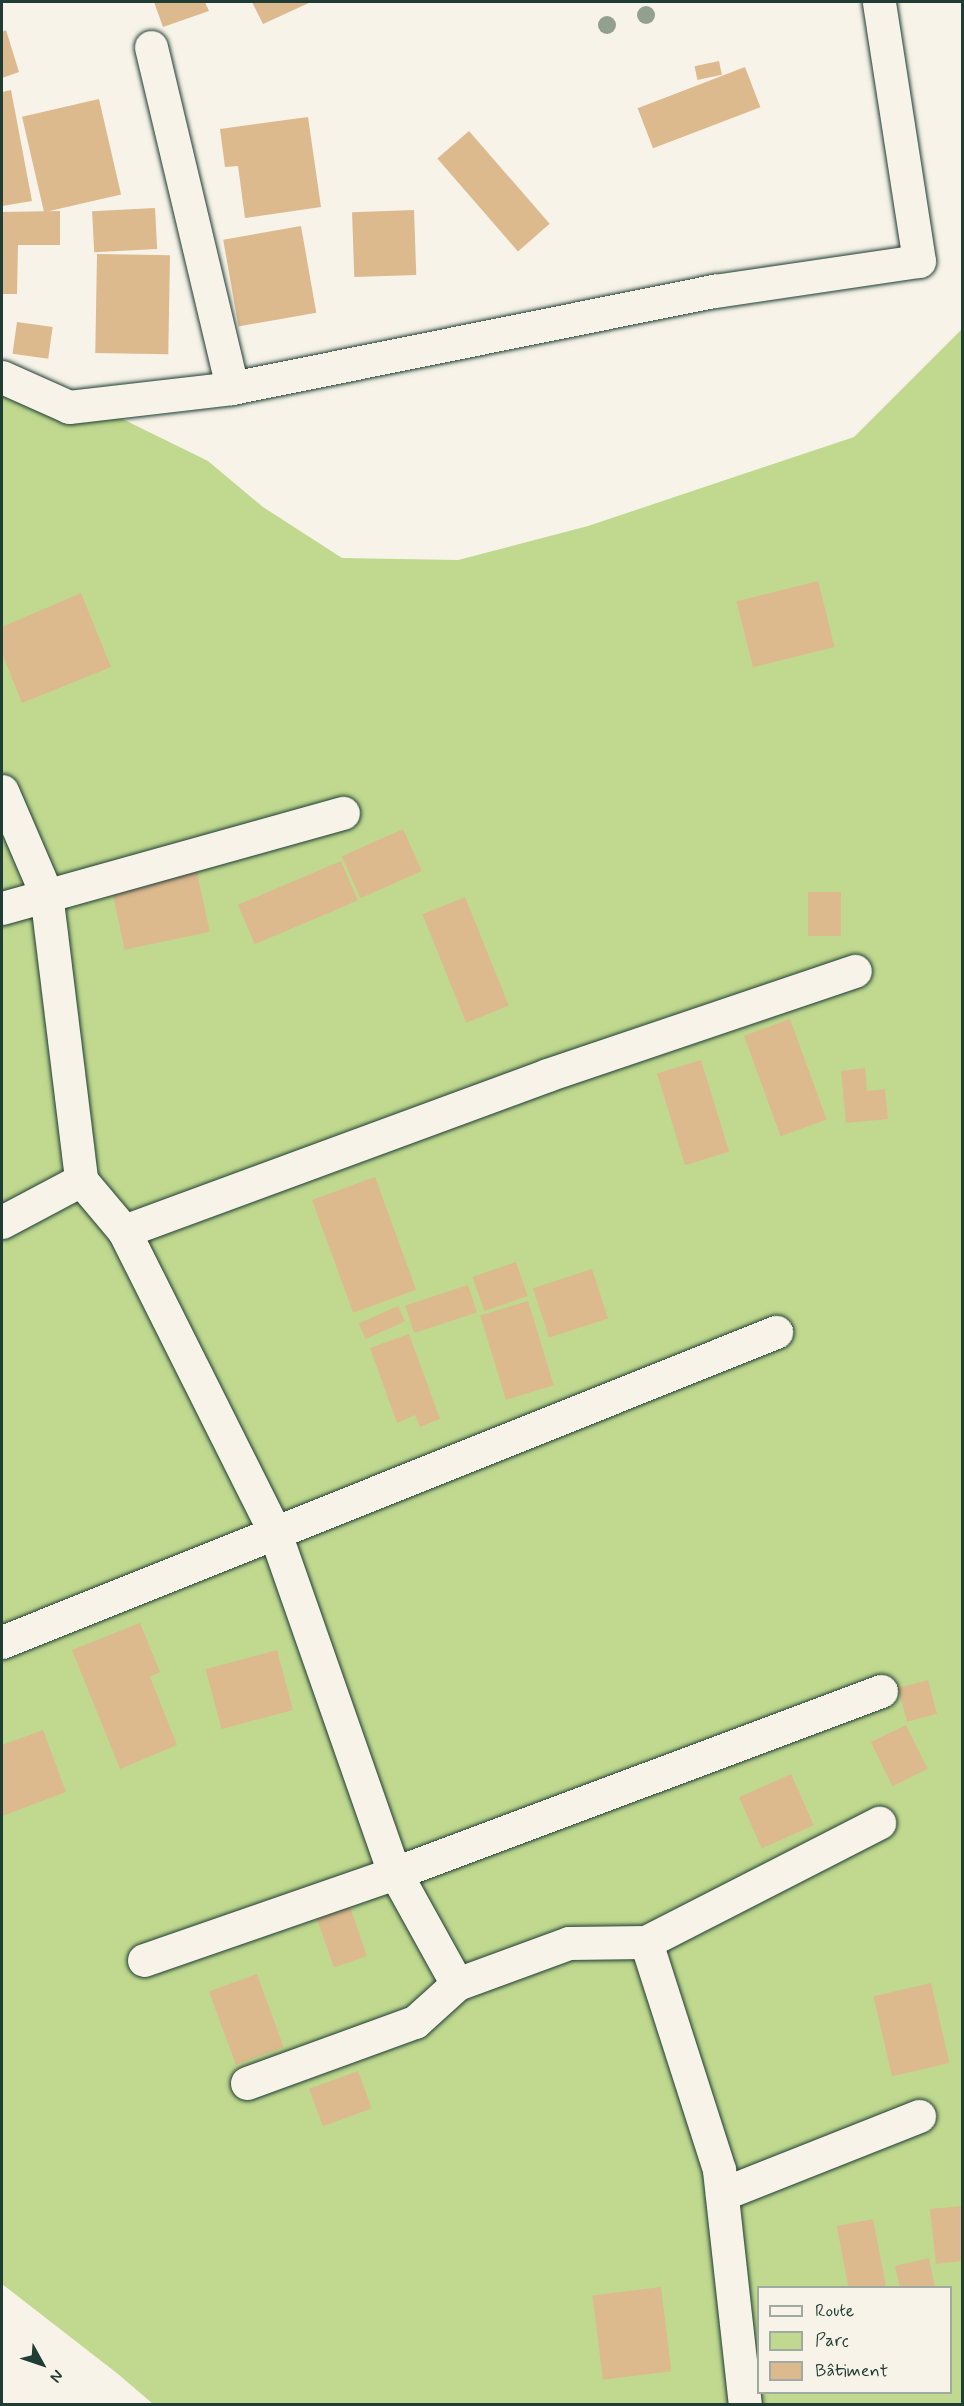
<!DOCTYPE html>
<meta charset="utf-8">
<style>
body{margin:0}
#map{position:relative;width:964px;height:2406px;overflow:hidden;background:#f7f3e8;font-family:Mynerve,sans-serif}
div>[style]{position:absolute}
.green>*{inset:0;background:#c0d98f}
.building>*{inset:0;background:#ddb98e;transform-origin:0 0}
.roads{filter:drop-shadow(0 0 2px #1f3d34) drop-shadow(0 0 2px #1f3d34)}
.street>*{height:33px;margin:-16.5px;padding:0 16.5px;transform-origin:16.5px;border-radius:16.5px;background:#f7f3e8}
.trees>*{width:18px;height:18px;margin:-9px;border-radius:50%;background:#92a08f}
span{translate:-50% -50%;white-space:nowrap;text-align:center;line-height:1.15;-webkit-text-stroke:6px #f7f3e8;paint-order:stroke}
.frame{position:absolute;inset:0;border:3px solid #1f3d34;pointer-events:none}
.legend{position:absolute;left:757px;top:2286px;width:195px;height:108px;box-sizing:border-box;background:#f7f3e8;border:2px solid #a1aaa0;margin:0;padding:8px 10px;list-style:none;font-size:18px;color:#1f3d34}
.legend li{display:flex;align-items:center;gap:12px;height:30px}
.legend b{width:30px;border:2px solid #a1aaa0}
.north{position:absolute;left:12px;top:2334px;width:60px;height:60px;-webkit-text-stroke:4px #f7f3e8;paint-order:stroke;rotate:130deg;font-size:16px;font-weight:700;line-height:24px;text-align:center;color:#1f3d34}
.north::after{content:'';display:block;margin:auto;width:21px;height:27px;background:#1f3d34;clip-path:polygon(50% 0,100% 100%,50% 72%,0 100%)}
</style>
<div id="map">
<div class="green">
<div style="clip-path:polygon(evenodd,962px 329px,962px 2404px,153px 2404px,118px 2374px,2px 2284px,2px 365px,41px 379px,208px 461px,263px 507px,342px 558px,458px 560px,588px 526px,854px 437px,962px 329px,758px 2288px,950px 2288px,950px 2392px,758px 2392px,758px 2288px)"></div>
</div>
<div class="building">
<div style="clip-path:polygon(154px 2px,205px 2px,209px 11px,163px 27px)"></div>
<div style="clip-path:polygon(252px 2px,311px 2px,263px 24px)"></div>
<div style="clip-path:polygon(6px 30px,19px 72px,2px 78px,2px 32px)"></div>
<div style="left:719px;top:61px;width:14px;height:25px;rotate:78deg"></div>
<div style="left:745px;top:67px;width:43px;height:115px;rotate:69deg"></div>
<div style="clip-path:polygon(11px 90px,32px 201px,2px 206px,2px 92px)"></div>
<div style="left:99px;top:99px;width:98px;height:79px;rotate:77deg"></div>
<div style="clip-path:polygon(308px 117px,321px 207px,245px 218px,238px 166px,225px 167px,220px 129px)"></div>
<div style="left:469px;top:131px;width:123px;height:42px;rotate:49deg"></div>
<div style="left:155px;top:208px;width:41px;height:63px;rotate:87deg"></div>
<div style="left:414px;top:210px;width:65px;height:62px;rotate:88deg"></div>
<div style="clip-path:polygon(60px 211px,60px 245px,18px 245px,17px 294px,2px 294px,2px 212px)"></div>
<div style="left:301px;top:226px;width:88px;height:79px;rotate:80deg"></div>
<div style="left:97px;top:254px;width:73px;height:99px;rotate:1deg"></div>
<div style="left:17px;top:322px;width:36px;height:32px;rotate:8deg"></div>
<div style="left:818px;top:581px;width:68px;height:84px;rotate:76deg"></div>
<div style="clip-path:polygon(81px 593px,111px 667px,22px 703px,2px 653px,2px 627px)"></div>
<div style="left:403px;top:829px;width:46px;height:67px;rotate:66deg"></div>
<div style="left:341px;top:861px;width:43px;height:112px;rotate:67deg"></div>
<div style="left:197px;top:872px;width:61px;height:87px;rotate:78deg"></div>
<div style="left:841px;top:892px;width:44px;height:33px;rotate:90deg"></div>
<div style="left:465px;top:897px;width:117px;height:46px;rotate:68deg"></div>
<div style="left:790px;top:1019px;width:107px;height:49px;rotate:70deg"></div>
<div style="left:701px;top:1060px;width:96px;height:46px;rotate:73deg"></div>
<div style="clip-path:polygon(865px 1068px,867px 1091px,885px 1089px,888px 1119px,846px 1123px,841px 1071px)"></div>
<div style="left:375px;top:1177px;width:120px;height:67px;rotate:70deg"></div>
<div style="left:516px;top:1262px;width:36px;height:46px;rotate:71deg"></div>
<div style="left:592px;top:1269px;width:52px;height:62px;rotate:72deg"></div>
<div style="left:468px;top:1285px;width:29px;height:66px;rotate:72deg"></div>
<div style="left:528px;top:1301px;width:88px;height:50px;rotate:73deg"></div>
<div style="left:398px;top:1306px;width:17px;height:43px;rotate:66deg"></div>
<div style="clip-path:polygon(409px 1334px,440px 1419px,420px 1427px,415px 1415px,397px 1423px,370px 1348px)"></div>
<div style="clip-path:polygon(140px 1623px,160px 1672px,150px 1677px,177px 1745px,120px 1769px,72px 1650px)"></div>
<div style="left:277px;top:1650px;width:62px;height:74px;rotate:75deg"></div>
<div style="left:928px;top:1680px;width:35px;height:31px;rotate:75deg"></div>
<div style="left:906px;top:1725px;width:49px;height:39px;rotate:64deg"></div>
<div style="clip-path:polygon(43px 1730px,66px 1792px,2px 1816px,2px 1745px)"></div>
<div style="left:791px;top:1774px;width:56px;height:57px;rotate:66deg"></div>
<div style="left:350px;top:1907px;width:52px;height:35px;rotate:71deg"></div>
<div style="left:257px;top:1974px;width:78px;height:51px;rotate:70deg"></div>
<div style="left:931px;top:1983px;width:82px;height:59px;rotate:77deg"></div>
<div style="left:358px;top:2071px;width:40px;height:52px;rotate:70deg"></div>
<div style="clip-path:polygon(962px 2206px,962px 2261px,936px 2264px,930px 2209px)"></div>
<div style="left:873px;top:2219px;width:70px;height:37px;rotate:79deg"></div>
<div style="clip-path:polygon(929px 2258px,935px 2288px,900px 2288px,895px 2266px)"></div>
<div style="left:661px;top:2287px;width:85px;height:69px;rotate:83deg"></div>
</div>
<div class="roads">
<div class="street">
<div style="left:151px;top:47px;width:350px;rotate:76.6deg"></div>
<div style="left:2px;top:377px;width:73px;rotate:24.1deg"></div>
<div style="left:69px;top:407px;width:164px;rotate:-6.6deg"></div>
<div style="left:232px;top:388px;width:493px;rotate:-11.4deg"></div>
<div style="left:715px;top:291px;width:206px;rotate:-8.4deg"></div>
<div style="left:919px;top:261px;width:262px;rotate:-98.8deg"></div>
<div style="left:2px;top:791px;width:111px;rotate:66.7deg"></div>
<div style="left:46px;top:893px;width:289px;rotate:83deg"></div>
<div style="left:81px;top:1180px;width:67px;rotate:49.9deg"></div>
<div style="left:124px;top:1231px;width:338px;rotate:63.4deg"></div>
<div style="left:275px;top:1533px;width:352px;rotate:70.7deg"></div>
<div style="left:391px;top:1865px;width:136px;rotate:61deg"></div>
<div style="left:2px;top:908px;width:354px;rotate:-15.6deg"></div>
<div style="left:2px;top:1222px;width:89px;rotate:-28deg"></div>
<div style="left:124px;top:1231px;width:451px;rotate:-20.2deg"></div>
<div style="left:547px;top:1075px;width:325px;rotate:-18.7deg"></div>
<div style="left:2px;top:1642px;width:834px;rotate:-21.83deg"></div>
<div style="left:646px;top:1942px;width:239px;rotate:72.2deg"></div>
<div style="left:719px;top:2170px;width:235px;rotate:83.7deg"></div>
<div style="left:144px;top:1960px;width:266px;rotate:-19.1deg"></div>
<div style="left:395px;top:1873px;width:519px;rotate:-20.53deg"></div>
<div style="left:247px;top:2083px;width:179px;rotate:-20deg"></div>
<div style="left:415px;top:2022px;width:57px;rotate:-42.1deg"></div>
<div style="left:457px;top:1984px;width:119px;rotate:-20.1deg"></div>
<div style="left:569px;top:1943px;width:77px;rotate:-0.7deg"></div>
<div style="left:646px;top:1942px;width:262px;rotate:-27.1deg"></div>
<div style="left:722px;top:2194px;width:212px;rotate:-21.6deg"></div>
</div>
</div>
<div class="trees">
<div style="left:646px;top:15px"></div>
<div style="left:607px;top:25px"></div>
</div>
<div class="frame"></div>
<ul class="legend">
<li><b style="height:8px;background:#f7f3e8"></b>Route</li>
<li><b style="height:16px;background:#c0d98f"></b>Parc</li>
<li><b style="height:16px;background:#ddb98e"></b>Bâtiment</li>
</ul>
<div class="north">N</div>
</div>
